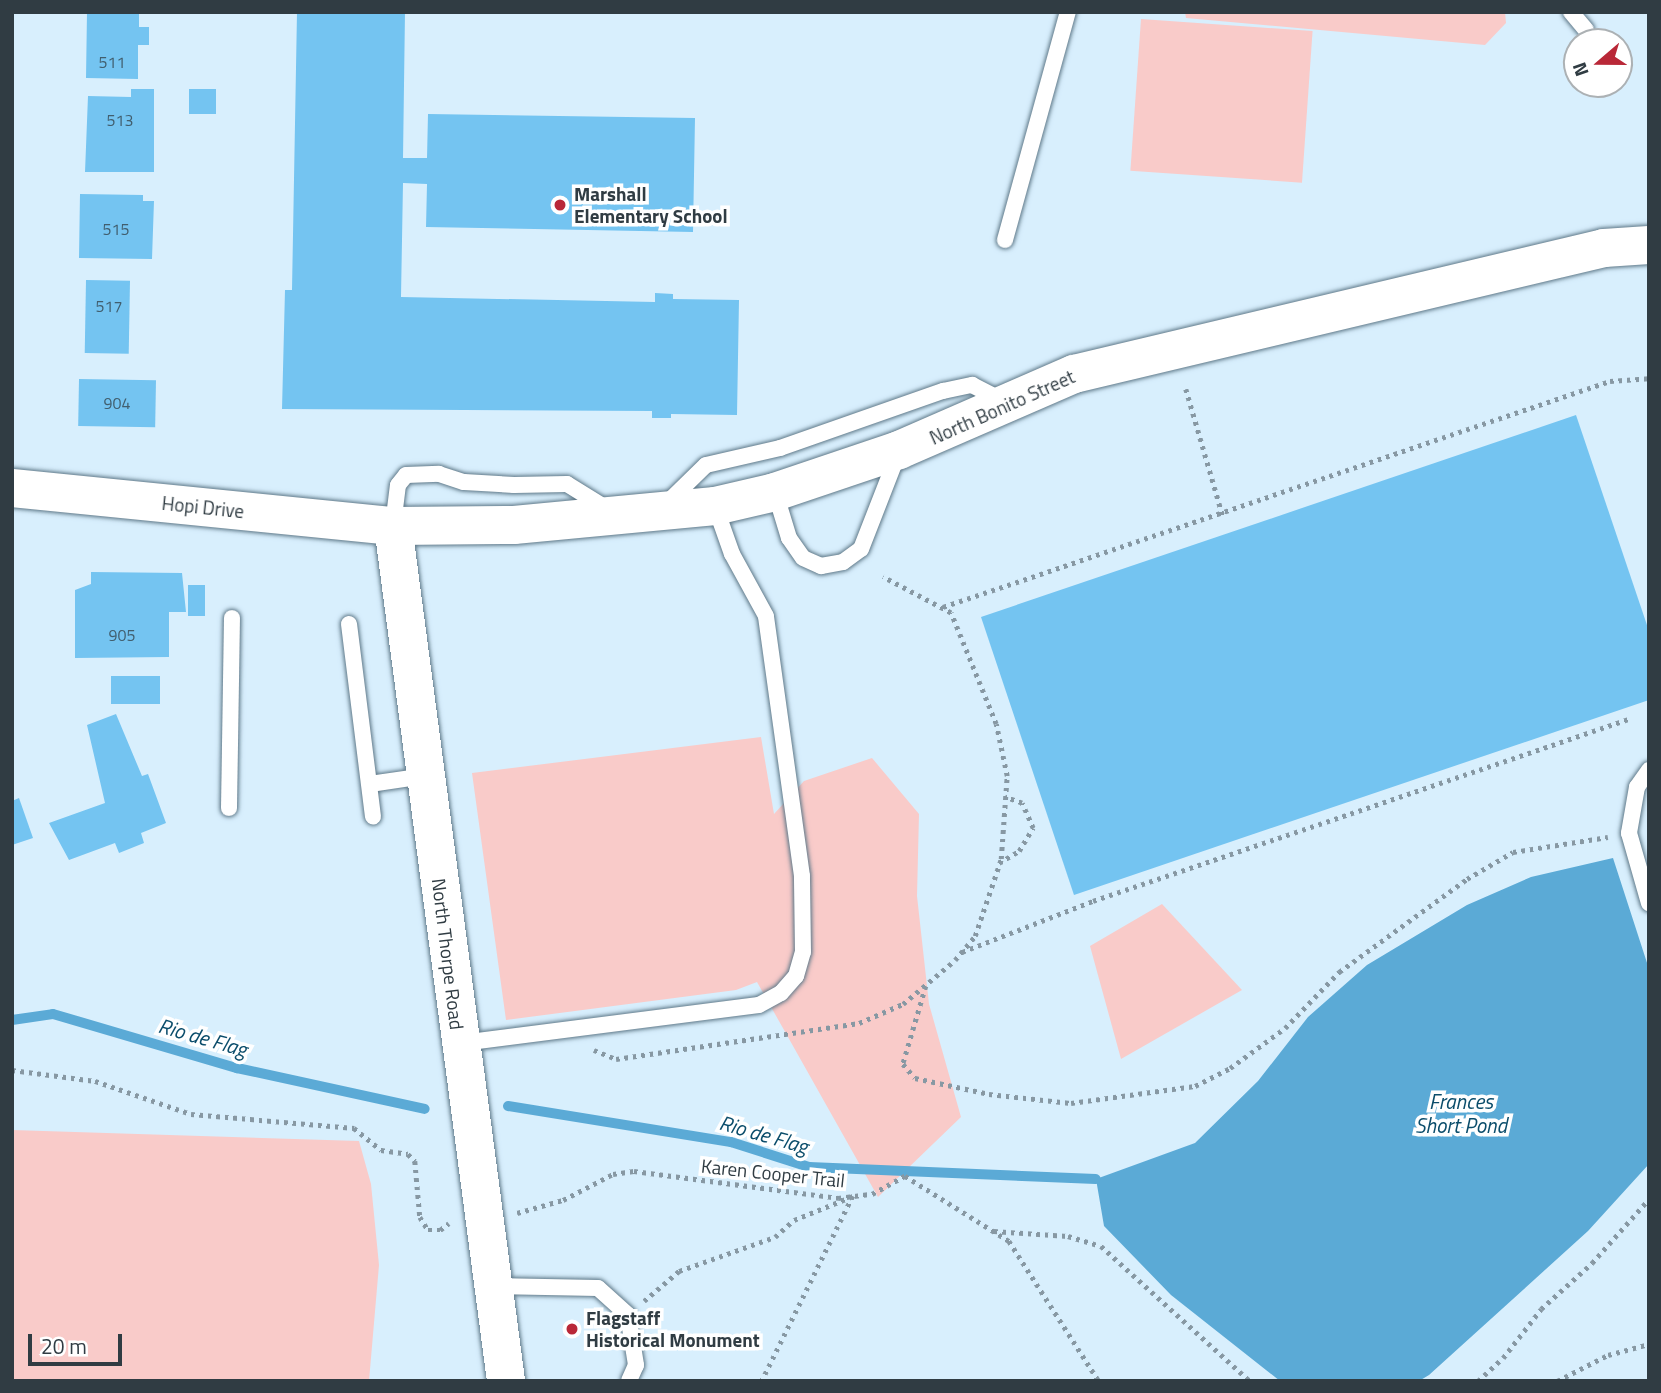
<!DOCTYPE html>
<style>
body{margin:0}
#map{position:relative;width:1661px;height:1393px;overflow:hidden;background:#d8effd;font-family:"Titillium Web",sans-serif}
div>[style]{position:absolute}
.green>*{inset:0;background:#f9cbc9;transform-origin:0 0}
.water>*{inset:0;background:#5baad6}
.stream>*{height:10px;margin:-5px;padding:0 5px;transform-origin:5px;border-radius:5px;background:#5baad6}
.building>*{inset:0;background:#74c4f1;transform-origin:0 0}
.path>*{height:4.5px;margin-top:-2.25px;transform-origin:0;background:repeating-linear-gradient(90deg,#8798a3 0 3.5px,transparent 0 8.5px)}
.roads{filter:drop-shadow(0 0 2px #5f7989) drop-shadow(0 0 2px #5f7989)}
.lane>*{height:16px;margin:-8px;padding:0 8px;transform-origin:8px;border-radius:8px;background:#fff}
.secondary>*{height:38px;margin:-19px;padding:0 19px;transform-origin:19px;border-radius:19px;background:#fff}
.dots>*{width:19px;height:19px;translate:-50% -50%;box-sizing:border-box;border:4px solid #fff;border-radius:50%}
span{translate:-50% -50%;white-space:nowrap;text-align:center;line-height:1.15;-webkit-text-stroke:7px #fff;paint-order:stroke}
.number-label{font-size:16px;color:#415e6e}
.number-label span{-webkit-text-stroke-width:0}
.poi-label{font-size:19px;color:#303c43;font-weight:700}
.left{translate:0 -50%;text-align:left}
.street-label{font-size:19px;color:#303c43}
.water-label{font-size:21px;color:#0b4d6b;font-style:italic}
.frame{position:absolute;inset:0;border:14px solid #303c43;pointer-events:none}
.north{position:absolute;left:1563px;top:28px;width:70px;height:70px;box-sizing:border-box;background:#fff;border:2px solid #acb1b4;border-radius:50%;rotate:250deg;font-size:19px;font-weight:700;line-height:28px;text-align:center;color:#303c43}
.north::after{content:'';display:block;margin:auto;width:24px;height:32px;background:#b92838;clip-path:polygon(50% 0,100% 100%,50% 72%,0 100%)}
.scale{position:absolute;left:28px;top:1334px;width:94px;height:32px;box-sizing:border-box;border:4px solid #303c43;border-top:0;padding-left:9px;font-size:21px;line-height:24px;white-space:nowrap;color:#303c43;-webkit-text-stroke:5px #fff;paint-order:stroke}
</style>
<div id="map">
<div class="green">
<div style="clip-path:polygon(1185px 12px,1505px 12px,1506px 23px,1485px 45px,1186px 18px)"></div>
<div style="left:1141px;top:19px;width:172px;height:152px;rotate:4deg"></div>
<div style="clip-path:polygon(761px 737px,774px 814px,804px 781px,872px 758px,919px 814px,917px 896px,929px 1004px,961px 1117px,878px 1197px,757px 982px,736px 990px,506px 1020px,472px 773px)"></div>
<div style="clip-path:polygon(1162px 904px,1242px 990px,1121px 1059px,1090px 946px)"></div>
<div style="clip-path:polygon(12px 1130px,359px 1141px,371px 1184px,379px 1265px,369px 1381px,12px 1381px)"></div>
</div>
<div class="water">
<div style="clip-path:polygon(1613px 858px,1649px 969px,1649px 1164px,1588px 1231px,1429px 1375px,1419px 1381px,1280px 1381px,1171px 1295px,1104px 1226px,1096px 1179px,1195px 1143px,1258px 1081px,1308px 1017px,1367px 965px,1467px 905px,1531px 877px)"></div>
</div>
<div class="stream">
<div style="left:12px;top:1020px;width:41px;rotate:-8.3deg"></div>
<div style="left:53px;top:1014px;width:192px;rotate:16.4deg"></div>
<div style="left:237px;top:1068px;width:192px;rotate:12.3deg"></div>
<div style="left:508px;top:1106px;width:226px;rotate:9.2deg"></div>
<div style="left:731px;top:1142px;width:82px;rotate:17.8deg"></div>
<div style="left:809px;top:1167px;width:287px;rotate:2.4deg"></div>
</div>
<div class="building">
<div style="clip-path:polygon(87px 12px,139px 12px,139px 27px,149px 27px,149px 45px,138px 45px,138px 79px,86px 78px)"></div>
<div style="clip-path:polygon(297px 12px,405px 12px,403px 158px,427px 158px,428px 114px,695px 118px,693px 232px,426px 227px,427px 184px,403px 183px,401px 297px,655px 302px,655px 293px,673px 294px,673px 299px,739px 300px,737px 415px,671px 414px,671px 418px,652px 418px,652px 411px,282px 409px,285px 290px,292px 290px)"></div>
<div style="clip-path:polygon(131px 89px,154px 89px,154px 172px,85px 172px,88px 96px,131px 97px)"></div>
<div style="left:189px;top:89px;width:27px;height:25px"></div>
<div style="clip-path:polygon(80px 194px,143px 195px,143px 201px,154px 201px,152px 259px,79px 258px)"></div>
<div style="left:86px;top:280px;width:44px;height:73px;rotate:1deg"></div>
<div style="left:79px;top:379px;width:77px;height:47px;rotate:1deg"></div>
<div style="clip-path:polygon(1576px 415px,1649px 631px,1649px 700px,1074px 895px,981px 617px)"></div>
<div style="clip-path:polygon(91px 572px,182px 573px,186px 612px,169px 612px,169px 657px,75px 658px,75px 590px,91px 584px)"></div>
<div style="left:188px;top:585px;width:17px;height:31px"></div>
<div style="left:160px;top:676px;width:28px;height:49px;rotate:90deg"></div>
<div style="clip-path:polygon(116px 714px,142px 776px,148px 774px,166px 823px,141px 833px,144px 843px,119px 853px,115px 843px,69px 860px,49px 823px,105px 803px,87px 725px)"></div>
<div style="clip-path:polygon(19px 798px,33px 838px,12px 845px,12px 801px)"></div>
</div>
<div class="path">
<div style="left:1186px;top:389px;width:132px;rotate:73.8deg"></div>
<div style="left:943px;top:607px;width:704px;rotate:-18.72deg"></div>
<div style="left:1610px;top:381px;width:39px;rotate:-4deg"></div>
<div style="left:999px;top:863px;width:23px;rotate:-31deg"></div>
<div style="left:1019px;top:851px;width:27px;rotate:-59deg"></div>
<div style="left:1033px;top:828px;width:27px;rotate:-114deg"></div>
<div style="left:1022px;top:803px;width:18px;rotate:-161deg"></div>
<div style="left:962px;top:952px;width:141px;rotate:-21.3deg"></div>
<div style="left:1093px;top:901px;width:566px;rotate:-18.76deg"></div>
<div style="left:926px;top:986px;width:81px;rotate:106.4deg"></div>
<div style="left:903px;top:1064px;width:18px;rotate:49deg"></div>
<div style="left:915px;top:1078px;width:76px;rotate:12.2deg"></div>
<div style="left:989px;top:1094px;width:82px;rotate:6.3deg"></div>
<div style="left:1071px;top:1103px;width:125px;rotate:-7.8deg"></div>
<div style="left:1195px;top:1086px;width:39px;rotate:-27deg"></div>
<div style="left:1230px;top:1068px;width:68px;rotate:-36deg"></div>
<div style="left:1285px;top:1028px;width:78px;rotate:-46deg"></div>
<div style="left:1339px;top:972px;width:158px;rotate:-36deg"></div>
<div style="left:1467px;top:879px;width:53px;rotate:-30.4deg"></div>
<div style="left:1513px;top:852px;width:96px;rotate:-9deg"></div>
<div style="left:594px;top:1050px;width:24px;rotate:22deg"></div>
<div style="left:616px;top:1059px;width:246px;rotate:-8.4deg"></div>
<div style="left:859px;top:1023px;width:48px;rotate:-23.4deg"></div>
<div style="left:903px;top:1004px;width:68px;rotate:-40.2deg"></div>
<div style="left:955px;top:960px;width:31px;rotate:-50deg"></div>
<div style="left:975px;top:936px;width:81px;rotate:-71.3deg"></div>
<div style="left:1001px;top:859px;width:83px;rotate:-85.9deg"></div>
<div style="left:1007px;top:776px;width:53px;rotate:-101.9deg"></div>
<div style="left:996px;top:724px;width:120px;rotate:-112.1deg"></div>
<div style="left:951px;top:613px;width:77px;rotate:-152.1deg"></div>
<div style="left:12px;top:1070px;width:84px;rotate:7.5deg"></div>
<div style="left:95px;top:1081px;width:102px;rotate:19deg"></div>
<div style="left:191px;top:1114px;width:164px;rotate:4.9deg"></div>
<div style="left:354px;top:1128px;width:35px;rotate:39deg"></div>
<div style="left:381px;top:1150px;width:27px;rotate:8deg"></div>
<div style="left:408px;top:1154px;width:10px;rotate:45deg"></div>
<div style="left:415px;top:1161px;width:56px;rotate:84.9deg"></div>
<div style="left:420px;top:1217px;width:15px;rotate:58deg"></div>
<div style="left:428px;top:1230px;width:12px"></div>
<div style="left:440px;top:1230px;width:11px;rotate:-38deg"></div>
<div style="left:517px;top:1213px;width:48px;rotate:-15.8deg"></div>
<div style="left:563px;top:1200px;width:56px;rotate:-27.5deg"></div>
<div style="left:613px;top:1174px;width:21px;rotate:-8deg"></div>
<div style="left:634px;top:1171px;width:206px;rotate:7.5deg"></div>
<div style="left:838px;top:1198px;width:34px;rotate:-7deg"></div>
<div style="left:872px;top:1194px;width:38px;rotate:-29deg"></div>
<div style="left:905px;top:1176px;width:123px;rotate:32deg"></div>
<div style="left:1009px;top:1241px;width:166px;rotate:57.3deg"></div>
<div style="left:994px;top:1231px;width:74px;rotate:3.9deg"></div>
<div style="left:1068px;top:1236px;width:34px;rotate:17deg"></div>
<div style="left:1101px;top:1246px;width:201px;rotate:42.2deg"></div>
<div style="left:644px;top:1301px;width:46px;rotate:-40.6deg"></div>
<div style="left:679px;top:1271px;width:102px;rotate:-19.5deg"></div>
<div style="left:775px;top:1237px;width:25px;rotate:-42deg"></div>
<div style="left:794px;top:1220px;width:64px;rotate:-22.1deg"></div>
<div style="left:853px;top:1196px;width:206px;rotate:116.2deg"></div>
<div style="left:1478px;top:1381px;width:34px;rotate:-43deg"></div>
<div style="left:1503px;top:1358px;width:62px;rotate:-52.2deg"></div>
<div style="left:1541px;top:1309px;width:69px;rotate:-42deg"></div>
<div style="left:1592px;top:1263px;width:86px;rotate:-48.3deg"></div>
<div style="left:1557px;top:1381px;width:57px;rotate:-27deg"></div>
<div style="left:1608px;top:1355px;width:42px;rotate:-15deg"></div>
</div>
<div class="roads">
<div class="lane">
<div style="left:1571px;top:12px;width:23px;rotate:50deg"></div>
<div style="left:1005px;top:240px;width:237px;rotate:-74.6deg"></div>
<div style="left:775px;top:492px;width:48px;rotate:73.1deg"></div>
<div style="left:789px;top:538px;width:24px;rotate:55deg"></div>
<div style="left:803px;top:558px;width:20px;rotate:24deg"></div>
<div style="left:821px;top:566px;width:22px;rotate:-10deg"></div>
<div style="left:843px;top:562px;width:22px;rotate:-36deg"></div>
<div style="left:861px;top:549px;width:102px;rotate:-68.7deg"></div>
<div style="left:667px;top:503px;width:54px;rotate:-44.3deg"></div>
<div style="left:706px;top:465px;width:76px;rotate:-12.9deg"></div>
<div style="left:780px;top:448px;width:173px;rotate:-19.3deg"></div>
<div style="left:943px;top:391px;width:30px;rotate:-12deg"></div>
<div style="left:972px;top:385px;width:34px;rotate:27deg"></div>
<div style="left:393px;top:525px;width:40px;rotate:-82.9deg"></div>
<div style="left:398px;top:485px;width:13px;rotate:-51deg"></div>
<div style="left:406px;top:475px;width:33px;rotate:-2deg"></div>
<div style="left:439px;top:474px;width:26px;rotate:18deg"></div>
<div style="left:464px;top:482px;width:50px;rotate:3.4deg"></div>
<div style="left:514px;top:485px;width:53px;rotate:-1.1deg"></div>
<div style="left:567px;top:484px;width:49px;rotate:31.8deg"></div>
<div style="left:349px;top:624px;width:194px;rotate:82.9deg"></div>
<div style="left:1649px;top:770px;width:21px;rotate:125deg"></div>
<div style="left:1637px;top:787px;width:47px;rotate:99.9deg"></div>
<div style="left:1629px;top:833px;width:73px;rotate:74.1deg"></div>
<div style="left:370px;top:784px;width:56px;rotate:-8.3deg"></div>
<div style="left:229px;top:808px;width:190px;rotate:-89.1deg"></div>
<div style="left:462px;top:1043px;width:299px;rotate:-7.3deg"></div>
<div style="left:759px;top:1005px;width:25px;rotate:-29deg"></div>
<div style="left:781px;top:993px;width:23px;rotate:-49deg"></div>
<div style="left:796px;top:976px;width:25px;rotate:-74deg"></div>
<div style="left:803px;top:952px;width:76px;rotate:-90.8deg"></div>
<div style="left:802px;top:876px;width:262px;rotate:-97.9deg"></div>
<div style="left:766px;top:616px;width:71px;rotate:-118.7deg"></div>
<div style="left:732px;top:554px;width:51px;rotate:-109.5deg"></div>
<div style="left:492px;top:1286px;width:106px;rotate:1.1deg"></div>
<div style="left:598px;top:1288px;width:40px;rotate:42deg"></div>
<div style="left:628px;top:1315px;width:51px;rotate:80.9deg"></div>
<div style="left:636px;top:1365px;width:17px;rotate:114deg"></div>
</div>
<div class="secondary">
<div style="left:12px;top:488px;width:383px;rotate:5.7deg"></div>
<div style="left:393px;top:526px;width:121px;rotate:-0.5deg"></div>
<div style="left:514px;top:525px;width:202px;rotate:-5.4deg"></div>
<div style="left:715px;top:506px;width:62px;rotate:-13.1deg"></div>
<div style="left:775px;top:492px;width:131px;rotate:-18.7deg"></div>
<div style="left:899px;top:450px;width:191px;rotate:-23.5deg"></div>
<div style="left:1074px;top:374px;width:545px;rotate:-13.37deg"></div>
<div style="left:1604px;top:248px;width:45px;rotate:-3.8deg"></div>
<div style="left:393px;top:526px;width:862px;rotate:82.47deg"></div>
</div>
</div>
<div class="dots">
<div style="left:560px;top:205px;background:#b92838"></div>
<div style="left:572px;top:1329px;background:#b92838"></div>
</div>
<div class="number-label">
<span style="left:112px;top:62px">511</span>
<span style="left:120px;top:120px">513</span>
<span style="left:116px;top:229px">515</span>
<span style="left:109px;top:306px">517</span>
<span style="left:117px;top:403px">904</span>
<span style="left:122px;top:635px">905</span>
</div>
<div class="poi-label">
<span class="left" style="left:574px;top:205px">Marshall<br>Elementary School</span>
<span class="left" style="left:586px;top:1329px">Flagstaff<br>Historical Monument</span>
</div>
<div class="street-label">
<span style="left:1002px;top:407px;rotate:-24deg">North Bonito Street</span>
<span style="left:203px;top:507px;rotate:6deg">Hopi Drive</span>
<span style="left:448px;top:954px;rotate:83deg">North Thorpe Road</span>
<span style="left:773px;top:1173px;rotate:6deg">Karen Cooper Trail</span>
</div>
<div class="water-label">
<span style="left:203px;top:1037px;rotate:16deg">Rio de Flag</span>
<span style="left:1461px;top:1113px">Frances<br>Short Pond</span>
<span style="left:764px;top:1134px;rotate:16deg">Rio de Flag</span>
</div>
<div class="frame"></div>
<div class="north">N</div>
<div class="scale">20 m</div>
</div>
